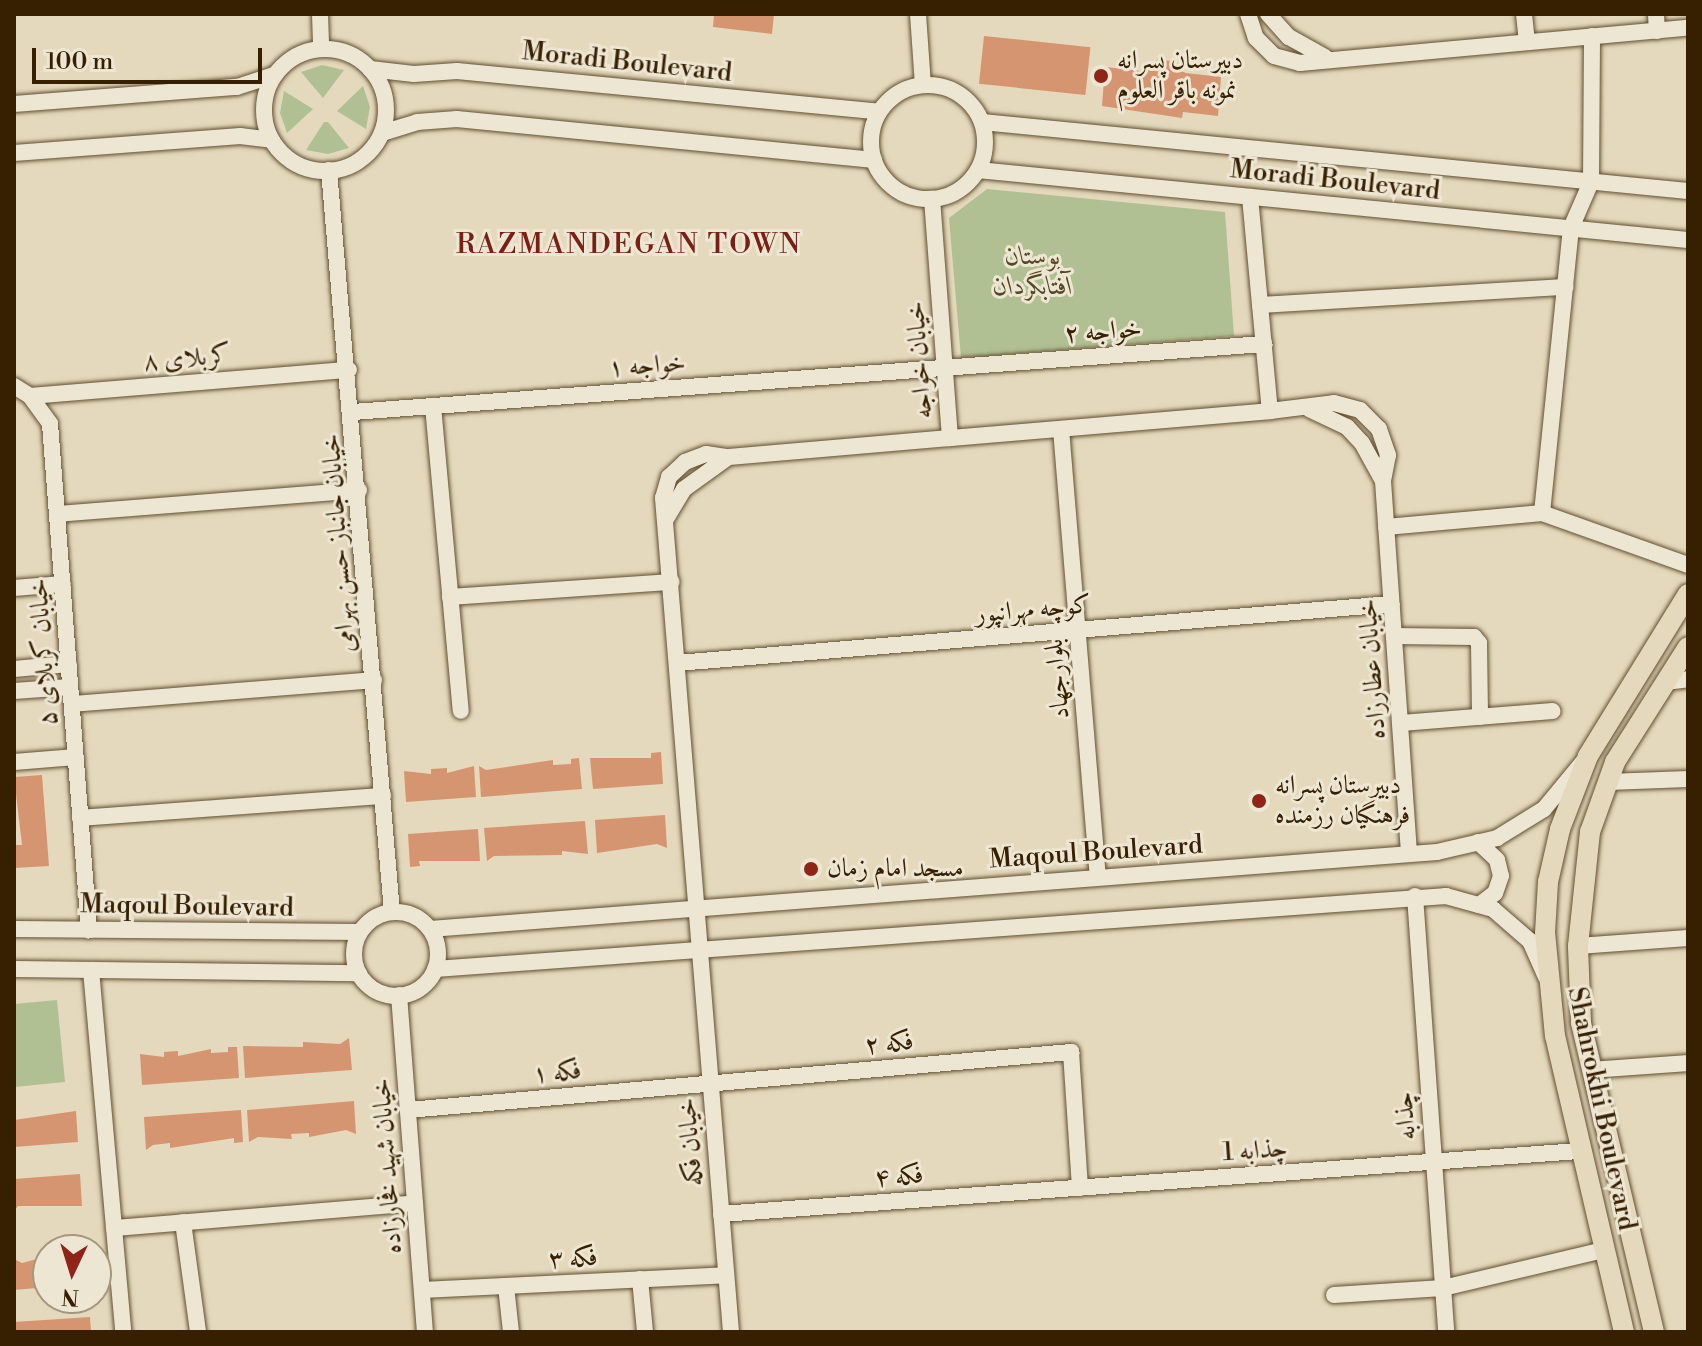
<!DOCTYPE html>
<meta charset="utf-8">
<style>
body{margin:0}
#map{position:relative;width:1702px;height:1346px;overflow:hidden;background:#e4d9bc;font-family:"Libre Bodoni",Amiri,serif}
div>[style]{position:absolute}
.green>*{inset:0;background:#b1c092}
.building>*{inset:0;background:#d69571;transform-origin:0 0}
.roads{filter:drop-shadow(0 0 2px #624e30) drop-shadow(0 0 2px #624e30)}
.minor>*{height:16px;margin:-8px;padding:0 8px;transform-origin:8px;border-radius:8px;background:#ede6d3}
.minor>.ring{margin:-8px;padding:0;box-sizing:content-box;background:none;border:16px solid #ede6d3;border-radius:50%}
.major>*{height:20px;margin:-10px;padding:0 10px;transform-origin:10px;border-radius:10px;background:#e4d9bc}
.dots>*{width:22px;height:22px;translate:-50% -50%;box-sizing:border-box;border:4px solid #ede6d3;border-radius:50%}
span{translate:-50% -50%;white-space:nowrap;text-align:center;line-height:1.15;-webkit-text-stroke:6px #ede6d3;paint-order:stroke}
.poi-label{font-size:26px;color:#362001}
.left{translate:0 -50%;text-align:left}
.street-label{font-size:26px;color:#362001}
.park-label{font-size:26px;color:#554825;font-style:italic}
.neighbourhood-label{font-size:28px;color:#7a1f14;letter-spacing:2px}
.frame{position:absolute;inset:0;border:16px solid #362001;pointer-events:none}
.north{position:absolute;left:32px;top:1234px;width:80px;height:80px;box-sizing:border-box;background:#ede6d3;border:2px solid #a4977f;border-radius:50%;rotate:184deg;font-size:22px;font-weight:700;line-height:32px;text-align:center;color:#362001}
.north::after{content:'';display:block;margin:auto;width:28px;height:36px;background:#8f2418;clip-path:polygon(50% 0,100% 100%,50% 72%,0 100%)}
.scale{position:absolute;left:32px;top:48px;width:230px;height:36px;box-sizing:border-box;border:4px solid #362001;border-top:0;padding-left:10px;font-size:24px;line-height:28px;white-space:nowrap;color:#362001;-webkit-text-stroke:6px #ede6d3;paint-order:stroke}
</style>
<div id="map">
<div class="green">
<div style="clip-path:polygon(322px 65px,344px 70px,323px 98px,301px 72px)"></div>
<div style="clip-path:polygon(363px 86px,370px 107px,366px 129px,337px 111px)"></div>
<div style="clip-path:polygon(284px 91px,313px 109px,287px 133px,280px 113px)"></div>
<div style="clip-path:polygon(324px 122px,328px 122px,349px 148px,328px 154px,306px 150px)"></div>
<div style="clip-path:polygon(987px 189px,1225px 212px,1234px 336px,961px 358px,949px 218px)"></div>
<div style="clip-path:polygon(57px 1000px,65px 1082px,14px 1087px,14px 1004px)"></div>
</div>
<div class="building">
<div style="clip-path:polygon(714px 14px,774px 14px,772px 34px,713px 27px)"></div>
<div style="left:984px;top:36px;width:107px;height:48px;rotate:6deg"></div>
<div style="clip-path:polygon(1155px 60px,1173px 61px,1172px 68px,1186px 73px,1221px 77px,1218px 116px,1183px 112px,1182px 118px,1102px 106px,1105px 67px,1142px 71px,1142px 66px,1155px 67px)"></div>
<div style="clip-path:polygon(661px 752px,663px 784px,593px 789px,590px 758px,651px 758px,651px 753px)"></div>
<div style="clip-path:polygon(579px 758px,582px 789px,481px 797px,479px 766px,486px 770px,553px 760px,553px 765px,571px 764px,571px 759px)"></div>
<div style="clip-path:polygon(474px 766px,476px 797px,406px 802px,404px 771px,431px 774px,431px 769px,447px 768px,447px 773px)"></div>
<div style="clip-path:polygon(42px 775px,49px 866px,14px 868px,14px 845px,22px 845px,14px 777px)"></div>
<div style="clip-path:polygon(665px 815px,667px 848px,657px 844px,597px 853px,595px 820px)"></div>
<div style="clip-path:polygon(585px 821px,588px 854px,562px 851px,562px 855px,494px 856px,487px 861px,484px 828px)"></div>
<div style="clip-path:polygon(478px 829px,480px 861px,419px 861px,420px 866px,410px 867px,408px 834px)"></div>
<div style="clip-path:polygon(349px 1038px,352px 1070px,245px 1078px,243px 1046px,303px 1047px,303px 1042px,340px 1044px)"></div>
<div style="clip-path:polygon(228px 1047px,237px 1047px,239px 1078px,142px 1085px,140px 1054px,164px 1057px,164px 1052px,178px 1051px,178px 1056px,211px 1049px,211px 1053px,228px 1052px)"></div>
<div style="clip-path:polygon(354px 1101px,356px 1134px,346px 1130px,309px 1137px,309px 1133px,291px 1134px,292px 1139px,258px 1137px,249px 1142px,247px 1110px)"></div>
<div style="clip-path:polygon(241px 1110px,243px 1142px,234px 1143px,234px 1138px,170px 1148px,170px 1143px,153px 1145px,146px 1150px,144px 1117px)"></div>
<div style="clip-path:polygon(76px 1111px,78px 1142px,14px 1147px,14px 1120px)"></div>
<div style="clip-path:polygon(80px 1174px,82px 1206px,18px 1206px,14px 1211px,14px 1179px)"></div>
<div style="clip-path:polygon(48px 1256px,48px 1287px,14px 1290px,14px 1259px,22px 1263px)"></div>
<div style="clip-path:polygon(90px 1317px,91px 1332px,14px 1332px,14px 1322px)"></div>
</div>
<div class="roads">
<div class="minor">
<div style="left:320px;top:14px;width:35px;rotate:88deg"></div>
<div style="left:918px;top:14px;width:71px;rotate:86deg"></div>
<div style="left:1248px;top:14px;width:25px;rotate:72deg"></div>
<div style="left:1256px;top:38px;width:25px;rotate:45deg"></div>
<div style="left:1274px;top:56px;width:27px;rotate:15deg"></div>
<div style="left:1300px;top:63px;width:390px;rotate:-5.2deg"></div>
<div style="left:1268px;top:14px;width:31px;rotate:48deg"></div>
<div style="left:1289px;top:37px;width:41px;rotate:29.1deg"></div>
<div style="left:1524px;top:14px;width:27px;rotate:84deg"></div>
<div style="left:1656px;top:14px;width:17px;rotate:87deg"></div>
<div class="ring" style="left:264px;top:49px;width:106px;height:106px"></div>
<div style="left:370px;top:69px;width:44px;rotate:6.5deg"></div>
<div style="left:414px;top:74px;width:43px;rotate:-4deg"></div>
<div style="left:457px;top:71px;width:424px;rotate:5.5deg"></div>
<div class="ring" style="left:871px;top:85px;width:98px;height:98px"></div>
<div style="left:14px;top:104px;width:224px;rotate:-4.4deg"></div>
<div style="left:237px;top:87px;width:40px;rotate:-18deg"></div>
<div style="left:982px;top:122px;width:709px;rotate:5.58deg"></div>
<div style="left:382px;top:133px;width:37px;rotate:-17deg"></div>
<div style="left:417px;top:122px;width:40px;rotate:-4.3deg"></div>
<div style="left:457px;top:119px;width:419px;rotate:5.6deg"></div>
<div style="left:14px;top:153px;width:227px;rotate:-4.3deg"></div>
<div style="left:240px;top:136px;width:32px;rotate:7deg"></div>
<div style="left:329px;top:170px;width:745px;rotate:85.15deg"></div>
<div style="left:978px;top:170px;width:713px;rotate:5.63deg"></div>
<div style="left:1250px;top:197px;width:215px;rotate:84.7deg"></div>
<div style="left:1270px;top:411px;width:64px;rotate:-7.1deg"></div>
<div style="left:1334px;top:403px;width:27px;rotate:15deg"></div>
<div style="left:1360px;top:410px;width:27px;rotate:45deg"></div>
<div style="left:1379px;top:429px;width:28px;rotate:71deg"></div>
<div style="left:1388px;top:455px;width:26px;rotate:101deg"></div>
<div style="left:1383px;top:481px;width:373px;rotate:86deg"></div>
<div style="left:1260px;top:305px;width:306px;rotate:-3.4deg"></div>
<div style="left:14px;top:386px;width:19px;rotate:32deg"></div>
<div style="left:30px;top:396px;width:34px;rotate:54deg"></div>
<div style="left:50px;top:424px;width:508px;rotate:85.59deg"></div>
<div style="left:30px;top:396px;width:320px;rotate:-4.7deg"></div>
<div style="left:433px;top:406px;width:306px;rotate:84.8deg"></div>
<div style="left:1309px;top:409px;width:42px;rotate:25.3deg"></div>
<div style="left:1347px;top:427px;width:22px;rotate:47deg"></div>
<div style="left:1362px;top:443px;width:43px;rotate:61.1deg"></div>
<div style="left:353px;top:412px;width:914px;rotate:-4.27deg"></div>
<div style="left:1061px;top:429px;width:450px;rotate:85.3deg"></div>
<div style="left:950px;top:438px;width:321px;rotate:-4.8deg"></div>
<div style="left:1542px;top:513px;width:286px;rotate:-84.2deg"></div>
<div style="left:1571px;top:228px;width:50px;rotate:-66.5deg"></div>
<div style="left:1591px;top:182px;width:146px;rotate:-89.6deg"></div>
<div style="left:57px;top:514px;width:303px;rotate:-4.5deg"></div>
<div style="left:666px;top:519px;width:35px;rotate:-59deg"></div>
<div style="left:684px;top:489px;width:53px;rotate:-35.8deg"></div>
<div style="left:1386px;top:527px;width:157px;rotate:-5.1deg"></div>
<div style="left:1542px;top:513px;width:155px;rotate:19.6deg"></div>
<div style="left:14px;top:588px;width:49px;rotate:-4.7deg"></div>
<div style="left:450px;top:597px;width:222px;rotate:-3.9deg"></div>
<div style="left:1394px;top:636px;width:80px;rotate:0.7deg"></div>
<div style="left:1474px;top:637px;width:8px;rotate:50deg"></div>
<div style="left:1479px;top:643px;width:74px;rotate:89.2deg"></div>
<div style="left:677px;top:663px;width:717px;rotate:-4.72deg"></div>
<div style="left:14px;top:669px;width:55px;rotate:-5.2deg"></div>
<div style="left:1665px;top:682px;width:23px;rotate:-7deg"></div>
<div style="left:14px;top:691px;width:56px;rotate:-4.1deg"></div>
<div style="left:72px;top:704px;width:303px;rotate:-4.5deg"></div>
<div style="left:1401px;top:723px;width:152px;rotate:-4.5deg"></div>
<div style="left:14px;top:762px;width:62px;rotate:-4.6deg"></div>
<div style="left:1608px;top:782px;width:80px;rotate:-2.1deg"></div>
<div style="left:80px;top:818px;width:304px;rotate:-4.2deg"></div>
<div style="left:1478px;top:842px;width:26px;rotate:43deg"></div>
<div style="left:1497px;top:860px;width:16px;rotate:76deg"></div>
<div style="left:1501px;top:876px;width:18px;rotate:109deg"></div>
<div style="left:1495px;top:893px;width:20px;rotate:143deg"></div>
<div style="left:1415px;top:896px;width:437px;rotate:85.9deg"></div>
<div class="ring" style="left:354px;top:912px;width:68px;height:68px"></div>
<div style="left:14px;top:929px;width:346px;rotate:0.5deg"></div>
<div style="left:430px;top:929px;width:1010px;rotate:-4.37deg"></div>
<div style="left:1437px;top:852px;width:62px;rotate:-13.1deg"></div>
<div style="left:1497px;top:838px;width:55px;rotate:-31.7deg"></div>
<div style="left:1544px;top:809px;width:60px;rotate:-50.4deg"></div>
<div style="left:1578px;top:946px;width:110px;rotate:-4.2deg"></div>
<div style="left:14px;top:969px;width:345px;rotate:0.7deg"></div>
<div style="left:435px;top:969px;width:1014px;rotate:-4.13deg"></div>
<div style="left:1446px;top:896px;width:49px;rotate:15.5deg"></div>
<div style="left:1493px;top:909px;width:49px;rotate:40.9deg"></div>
<div style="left:1530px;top:941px;width:39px;rotate:66deg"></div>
<div style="left:91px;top:970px;width:363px;rotate:84.9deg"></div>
<div style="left:399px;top:995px;width:338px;rotate:85.6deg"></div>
<div style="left:1591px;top:1070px;width:97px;rotate:-4.1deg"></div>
<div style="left:408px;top:1110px;width:666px;rotate:-5deg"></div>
<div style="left:1071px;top:1052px;width:136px;rotate:86.2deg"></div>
<div style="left:721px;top:1214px;width:860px;rotate:-4.2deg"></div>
<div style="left:183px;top:1222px;width:111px;rotate:82.2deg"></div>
<div style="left:114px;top:1228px;width:302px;rotate:-4.7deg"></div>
<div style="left:640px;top:1279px;width:53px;rotate:84.6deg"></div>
<div style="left:506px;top:1286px;width:46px;rotate:83.8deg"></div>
<div style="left:422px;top:1290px;width:304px;rotate:-2.8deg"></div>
<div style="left:1334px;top:1295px;width:109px;rotate:-3.7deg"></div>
<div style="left:1443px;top:1288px;width:165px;rotate:-13.3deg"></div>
<div style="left:731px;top:1332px;width:837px;rotate:-94.66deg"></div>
<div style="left:663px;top:498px;width:22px;rotate:-74deg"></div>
<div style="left:669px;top:477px;width:22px;rotate:-43deg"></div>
<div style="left:685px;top:462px;width:22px;rotate:-21deg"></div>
<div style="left:706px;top:454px;width:22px;rotate:8deg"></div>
<div style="left:728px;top:457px;width:223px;rotate:-4.9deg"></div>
<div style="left:950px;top:438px;width:240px;rotate:-94.3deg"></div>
</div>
<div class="major">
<div style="left:1624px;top:1332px;width:304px;rotate:-103.1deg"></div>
<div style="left:1555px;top:1036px;width:103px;rotate:-95.5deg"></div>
<div style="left:1545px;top:933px;width:51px;rotate:-86.6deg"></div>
<div style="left:1548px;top:882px;width:54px;rotate:-77.2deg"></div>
<div style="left:1560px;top:829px;width:78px;rotate:-69deg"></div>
<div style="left:1588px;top:756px;width:190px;rotate:-58.3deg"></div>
<div style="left:1654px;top:1332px;width:318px;rotate:-103.3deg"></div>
<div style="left:1581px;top:1022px;width:76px;rotate:-92.3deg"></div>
<div style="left:1578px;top:946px;width:115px;rotate:-84deg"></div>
<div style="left:1590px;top:832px;width:74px;rotate:-70.3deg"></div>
<div style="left:1615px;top:762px;width:136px;rotate:-57.6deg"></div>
</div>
</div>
<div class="dots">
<div style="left:1101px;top:76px;background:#8f2418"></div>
<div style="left:1259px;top:801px;background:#8f2418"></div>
<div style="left:811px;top:869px;background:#8f2418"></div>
</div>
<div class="poi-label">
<span class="left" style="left:1117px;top:76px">دبیرستان پسرانه<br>نمونه باقر العلوم</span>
<span class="left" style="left:1275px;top:801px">دبیرستان پسرانه<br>فرهنگیان رزمنده</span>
<span class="left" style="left:827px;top:869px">مسجد امام زمان</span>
</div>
<div class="street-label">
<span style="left:627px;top:63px;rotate:6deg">Moradi Boulevard</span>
<span style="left:1335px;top:181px;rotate:6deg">Moradi Boulevard</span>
<span style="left:1103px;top:332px;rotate:-4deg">خواجه ۲</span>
<span style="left:187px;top:359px;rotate:-5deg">کربلای ۸</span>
<span style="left:920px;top:360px;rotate:-94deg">خیابان خواجه</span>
<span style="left:647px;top:366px;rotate:-4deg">خواجه ۱</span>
<span style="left:339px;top:543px;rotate:-94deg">خیابان جانباز حسن بهرامی</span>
<span style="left:1033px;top:610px;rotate:-5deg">کوچه مهرانپور</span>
<span style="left:44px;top:652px;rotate:-94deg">خیابان کربلای ۵</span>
<span style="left:1373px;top:669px;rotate:-94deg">خیابان عطارزاده</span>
<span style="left:1058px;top:679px;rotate:-95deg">بلوارجهاد</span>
<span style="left:1096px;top:853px;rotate:-4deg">Maqoul Boulevard</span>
<span style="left:187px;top:907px;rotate:1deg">Maqoul Boulevard</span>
<span style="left:889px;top:1044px;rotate:-5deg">فکه ۲</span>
<span style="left:557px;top:1073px;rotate:-5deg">فکه ۱</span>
<span style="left:1601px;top:1109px;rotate:78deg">Shahrokhi Boulevard</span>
<span style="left:1406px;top:1116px;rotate:-94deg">چذابه</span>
<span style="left:691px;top:1142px;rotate:-95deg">خیابان فکه</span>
<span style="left:1255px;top:1151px;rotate:-4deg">چذابه 1</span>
<span style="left:388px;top:1166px;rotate:-94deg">خیابان شهید فخارزاده</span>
<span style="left:899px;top:1177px;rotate:-4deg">فکه ۴</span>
<span style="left:573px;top:1259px;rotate:-3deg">فکه ۳</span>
</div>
<div class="park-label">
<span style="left:1033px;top:272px">بوستان<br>آفتابگردان</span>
</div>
<div class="neighbourhood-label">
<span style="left:629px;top:245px">RAZMANDEGAN TOWN</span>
</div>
<div class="frame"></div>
<div class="north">N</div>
<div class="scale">100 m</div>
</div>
